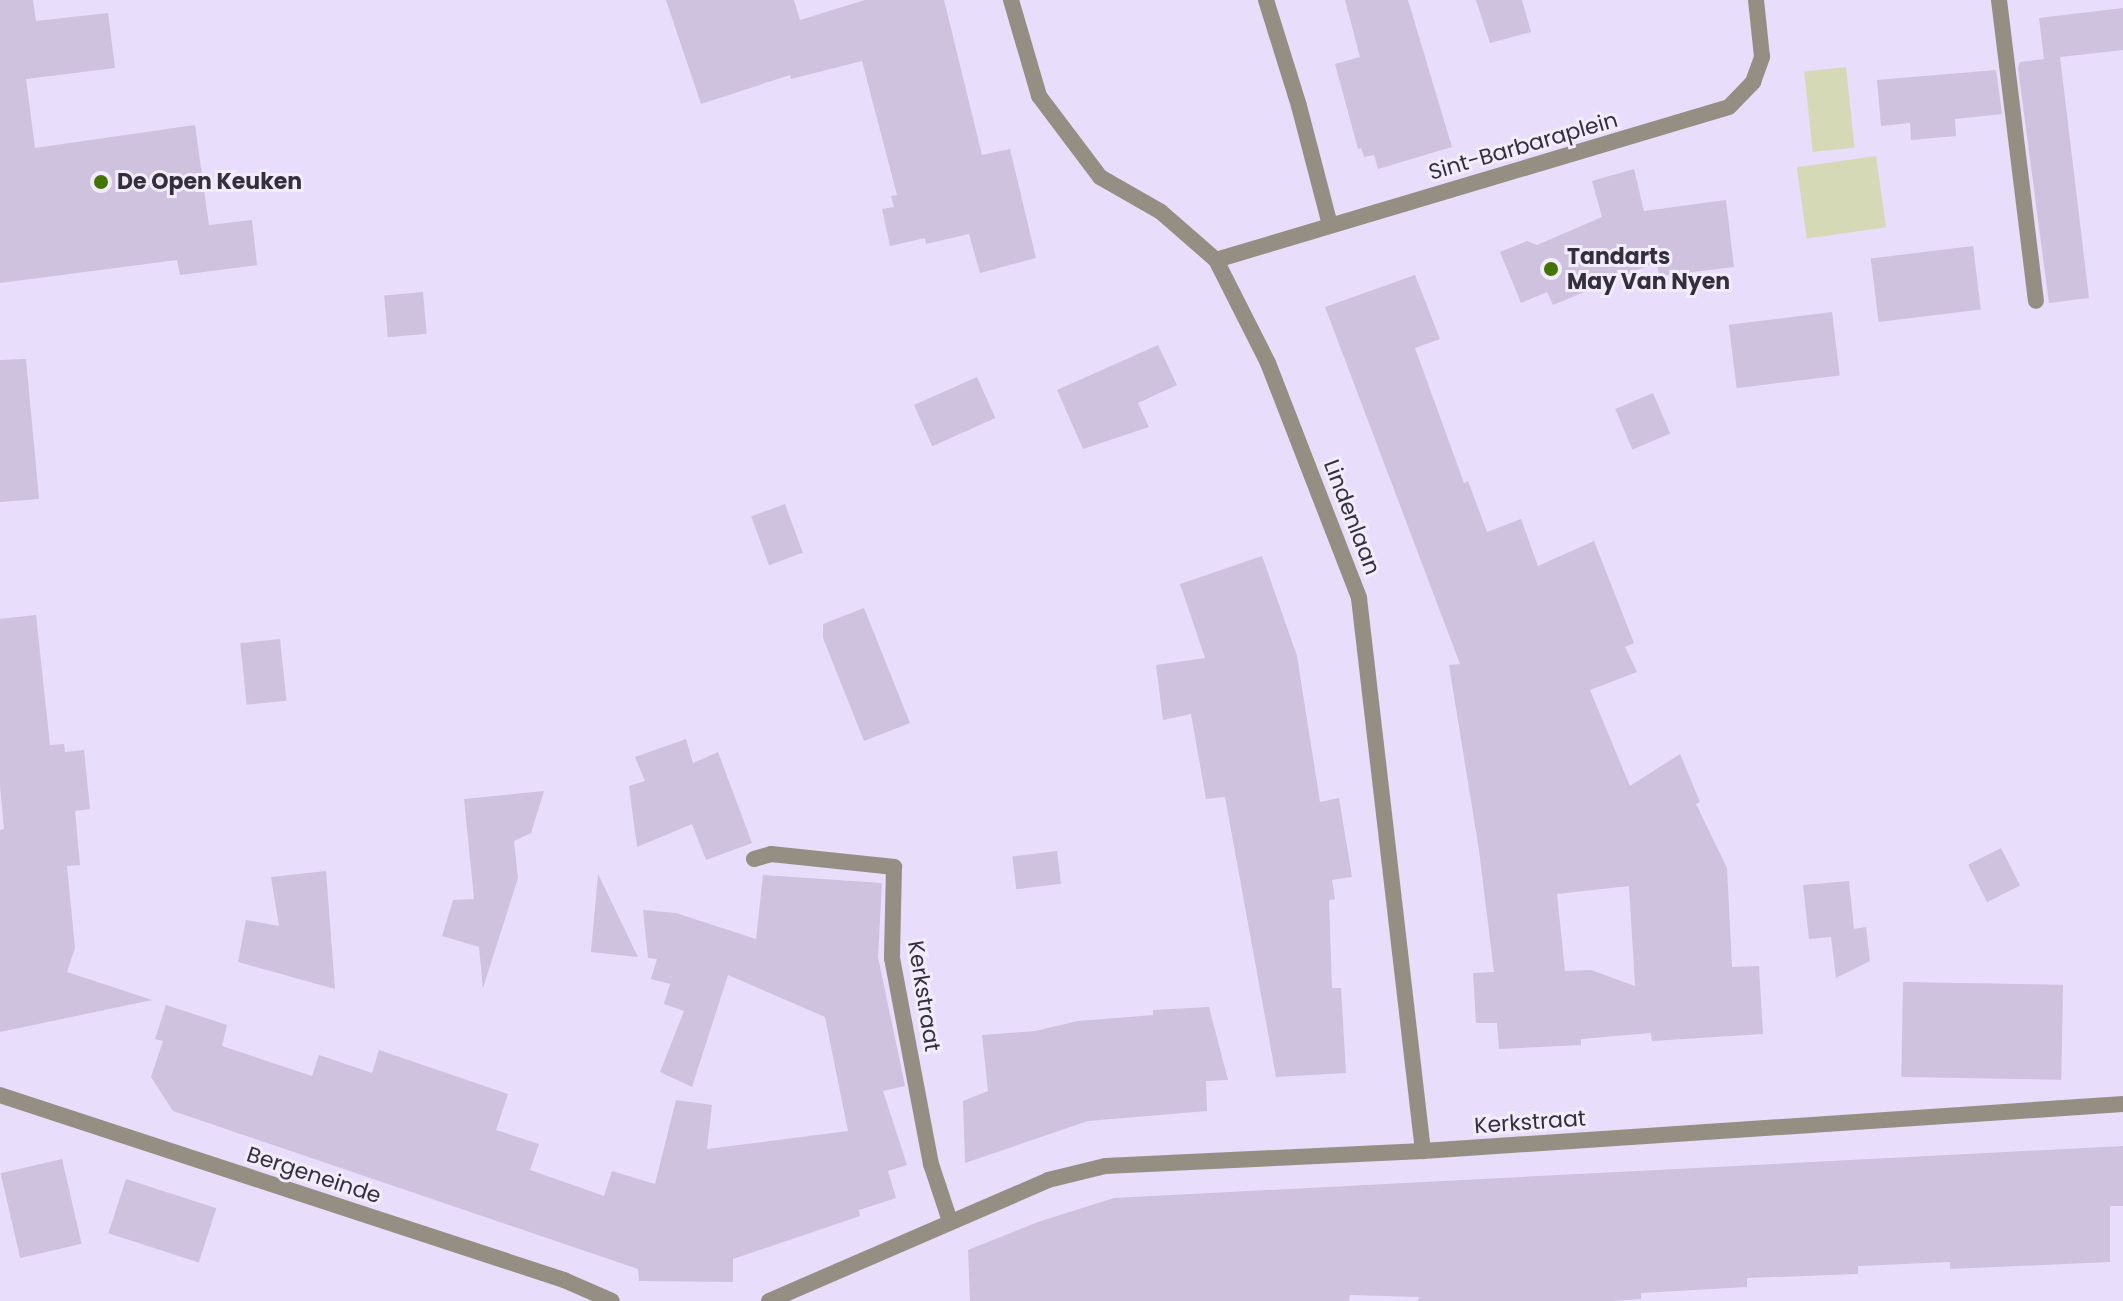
<!DOCTYPE html>
<style>
body{margin:0}
#map{position:relative;width:2123px;height:1301px;overflow:hidden;background:#e8ddfa;font-family:Poppins,sans-serif}
div>[style]{position:absolute}
.green>*{inset:0;background:#d6d9b5;transform-origin:0 0}
.building>*{inset:0;background:#cec2df;transform-origin:0 0}
.street>*{height:16px;margin:-8px;padding:0 8px;transform-origin:8px;border-radius:8px;background:#958f83}
.dots>*{width:22px;height:22px;translate:-50% -50%;box-sizing:border-box;border:4px solid #f3ecfe;border-radius:50%}
span{translate:-50% -50%;white-space:nowrap;text-align:center;line-height:1.15;-webkit-text-stroke:6px #f3ecfe;paint-order:stroke}
.street-label{font-size:22px;color:#34303b}
.poi-label{font-size:22px;color:#34303b;font-weight:700}
.left{translate:0 -50%;text-align:left}
</style>
<div id="map">
<div class="green">
<div style="left:1846px;top:67px;width:81px;height:42px;rotate:84deg"></div>
<div style="left:1876px;top:156px;width:72px;height:80px;rotate:82deg"></div>
</div>
<div class="building">
<div style="clip-path:polygon(0 0,33px 0,36px 21px,108px 13px,115px 68px,26px 79px,35px 148px,195px 125px,209px 225px,252px 220px,257px 265px,180px 275px,177px 260px,0 283px)"></div>
<div style="clip-path:polygon(666px 0,794px 0,800px 20px,865px 0,944px 0,982px 155px,1010px 149px,1036px 258px,980px 273px,969px 234px,926px 244px,925px 238px,890px 246px,882px 209px,894px 207px,891px 196px,897px 195px,862px 61px,791px 79px,790px 75px,701px 104px)"></div>
<div style="clip-path:polygon(1345px 0,1408px 0,1452px 147px,1378px 169px,1374px 155px,1364px 157px,1361px 148px,1358px 149px,1335px 64px,1360px 57px)"></div>
<div style="clip-path:polygon(1476px 0,1522px 0,1531px 32px,1490px 43px)"></div>
<div style="clip-path:polygon(2123px 8px,2123px 50px,2060px 57px,2089px 298px,2049px 303px,2018px 68px,2020px 62px,2044px 59px,2039px 18px)"></div>
<div style="clip-path:polygon(1996px 70px,2002px 114px,1955px 119px,1956px 136px,1911px 140px,1910px 123px,1881px 126px,1877px 80px)"></div>
<div style="clip-path:polygon(1634px 169px,1644px 211px,1726px 200px,1734px 267px,1659px 276px,1657px 262px,1553px 305px,1547px 292px,1521px 303px,1500px 252px,1527px 241px,1537px 245px,1602px 217px,1592px 181px)"></div>
<div style="left:1973px;top:246px;width:64px;height:103px;rotate:83deg"></div>
<div style="clip-path:polygon(evenodd,1415px 275px,1440px 339px,1415px 348px,1464px 483px,1468px 481px,1487px 532px,1521px 519px,1538px 566px,1594px 541px,1634px 643px,1625px 647px,1637px 672px,1590px 690px,1630px 786px,1680px 754px,1700px 802px,1696px 804px,1727px 868px,1732px 967px,1759px 966px,1763px 1034px,1652px 1041px,1651px 1033px,1581px 1039px,1581px 1045px,1499px 1049px,1497px 1023px,1476px 1023px,1473px 973px,1494px 972px,1479px 850px,1449px 665px,1460px 664px,1325px 307px,1415px 275px,1629px 886px,1635px 986px,1591px 970px,1565px 971px,1557px 894px,1629px 886px)"></div>
<div style="left:423px;top:292px;width:42px;height:39px;rotate:85deg"></div>
<div style="left:1832px;top:312px;width:64px;height:104px;rotate:83deg"></div>
<div style="clip-path:polygon(1158px 345px,1177px 385px,1138px 403px,1149px 427px,1083px 449px,1057px 390px)"></div>
<div style="clip-path:polygon(26px 359px,39px 499px,0 502px,0 360px)"></div>
<div style="left:977px;top:377px;width:45px;height:69px;rotate:66deg"></div>
<div style="left:1653px;top:393px;width:44px;height:41px;rotate:67deg"></div>
<div style="left:785px;top:504px;width:52px;height:36px;rotate:70deg"></div>
<div style="clip-path:polygon(1262px 556px,1297px 656px,1320px 802px,1339px 798px,1352px 877px,1332px 880px,1335px 899px,1329px 900px,1332px 988px,1341px 988px,1346px 1073px,1276px 1077px,1225px 797px,1206px 799px,1191px 714px,1163px 720px,1156px 665px,1205px 658px,1180px 584px)"></div>
<div style="clip-path:polygon(864px 608px,910px 723px,864px 741px,823px 638px,823px 624px)"></div>
<div style="clip-path:polygon(36px 615px,50px 745px,64px 744px,65px 752px,84px 750px,90px 809px,75px 811px,80px 865px,67px 866px,75px 948px,67px 972px,152px 1000px,0 1032px,0 830px,4px 829px,0 785px,0 619px)"></div>
<div style="left:280px;top:639px;width:62px;height:40px;rotate:84deg"></div>
<div style="clip-path:polygon(686px 739px,693px 763px,718px 752px,752px 843px,706px 860px,692px 824px,637px 847px,629px 786px,645px 781px,635px 757px)"></div>
<div style="clip-path:polygon(544px 791px,531px 833px,514px 841px,518px 878px,483px 988px,479px 947px,442px 936px,453px 900px,474px 899px,464px 799px)"></div>
<div style="left:2001px;top:848px;width:42px;height:37px;rotate:63deg"></div>
<div style="left:1057px;top:851px;width:33px;height:45px;rotate:83deg"></div>
<div style="clip-path:polygon(326px 871px,335px 989px,238px 962px,246px 920px,279px 926px,271px 877px)"></div>
<div style="clip-path:polygon(598px 874px,638px 957px,591px 952px)"></div>
<div style="clip-path:polygon(763px 875px,882px 883px,878px 957px,905px 1086px,883px 1091px,907px 1165px,888px 1171px,896px 1198px,859px 1210px,860px 1216px,733px 1259px,733px 1282px,639px 1281px,638px 1269px,173px 1111px,151px 1077px,163px 1041px,155px 1039px,166px 1005px,227px 1025px,222px 1046px,312px 1076px,319px 1055px,372px 1073px,379px 1050px,508px 1094px,496px 1130px,539px 1144px,530px 1170px,604px 1196px,612px 1171px,655px 1184px,676px 1100px,712px 1105px,707px 1149px,848px 1131px,825px 1017px,728px 975px,692px 1087px,660px 1072px,684px 1011px,664px 1004px,670px 984px,651px 979px,657px 959px,648px 958px,643px 910px,676px 913px,756px 939px)"></div>
<div style="clip-path:polygon(1849px 881px,1854px 929px,1866px 927px,1870px 961px,1836px 978px,1831px 937px,1809px 939px,1803px 885px)"></div>
<div style="left:1903px;top:982px;width:160px;height:95px;rotate:1deg"></div>
<div style="clip-path:polygon(1209px 1007px,1228px 1080px,1206px 1081px,1207px 1111px,1088px 1121px,965px 1163px,963px 1101px,988px 1091px,982px 1035px,1035px 1031px,1078px 1021px,1153px 1015px,1153px 1010px)"></div>
<div style="clip-path:polygon(2123px 1146px,2123px 1206px,2110px 1206px,2110px 1262px,1950px 1269px,1950px 1262px,1858px 1266px,1858px 1274px,1747px 1278px,1747px 1287px,1641px 1293px,1641px 1299px,1612px 1301px,1418px 1301px,1419px 1297px,1350px 1295px,1349px 1301px,970px 1301px,968px 1250px,1038px 1222px,1114px 1198px)"></div>
<div style="left:62px;top:1159px;width:87px;height:63px;rotate:77deg"></div>
<div style="left:126px;top:1179px;width:95px;height:57px;rotate:18deg"></div>
</div>
<div class="street">
<div style="left:1011px;top:0;width:100px;rotate:73.7deg"></div>
<div style="left:1039px;top:96px;width:101px;rotate:53deg"></div>
<div style="left:1100px;top:177px;width:70px;rotate:29.8deg"></div>
<div style="left:1161px;top:212px;width:73px;rotate:41.1deg"></div>
<div style="left:1216px;top:260px;width:115px;rotate:63.2deg"></div>
<div style="left:1268px;top:363px;width:252px;rotate:68.8deg"></div>
<div style="left:1359px;top:598px;width:557px;rotate:83.4deg"></div>
<div style="left:1266px;top:0;width:111px;rotate:72.7deg"></div>
<div style="left:1299px;top:106px;width:123px;rotate:75.4deg"></div>
<div style="left:1999px;top:0;width:303px;rotate:83deg"></div>
<div style="left:1216px;top:260px;width:535px;rotate:-16.61deg"></div>
<div style="left:1729px;top:107px;width:35px;rotate:-46deg"></div>
<div style="left:1753px;top:82px;width:27px;rotate:-70deg"></div>
<div style="left:1762px;top:57px;width:57px;rotate:-96deg"></div>
<div style="left:754px;top:859px;width:18px;rotate:-16deg"></div>
<div style="left:771px;top:854px;width:124px;rotate:6deg"></div>
<div style="left:894px;top:867px;width:91px;rotate:91.3deg"></div>
<div style="left:892px;top:958px;width:210px;rotate:79.3deg"></div>
<div style="left:931px;top:1164px;width:60px;rotate:71.6deg"></div>
<div style="left:0;top:1095px;width:594px;rotate:18.16deg"></div>
<div style="left:564px;top:1280px;width:52px;rotate:23.6deg"></div>
<div style="left:769px;top:1301px;width:304px;rotate:-23.4deg"></div>
<div style="left:1048px;top:1180px;width:59px;rotate:-13.8deg"></div>
<div style="left:1105px;top:1166px;width:318px;rotate:-2.7deg"></div>
<div style="left:1423px;top:1151px;width:702px;rotate:-3.84deg"></div>
</div>
<div class="dots">
<div style="left:101px;top:182px;background:#427600"></div>
<div style="left:1551px;top:269px;background:#427600"></div>
</div>
<div class="street-label">
<span style="left:1523px;top:146px;rotate:-16deg">Sint-Barbaraplein</span>
<span style="left:1352px;top:517px;rotate:69deg">Lindenlaan</span>
<span style="left:924px;top:996px;rotate:81deg">Kerkstraat</span>
<span style="left:1530px;top:1122px;rotate:-4deg">Kerkstraat</span>
<span style="left:314px;top:1175px;rotate:18deg">Bergeneinde</span>
</div>
<div class="poi-label">
<span class="left" style="left:117px;top:182px">De Open Keuken</span>
<span class="left" style="left:1567px;top:269px">Tandarts<br>May Van Nyen</span>
</div>
</div>
